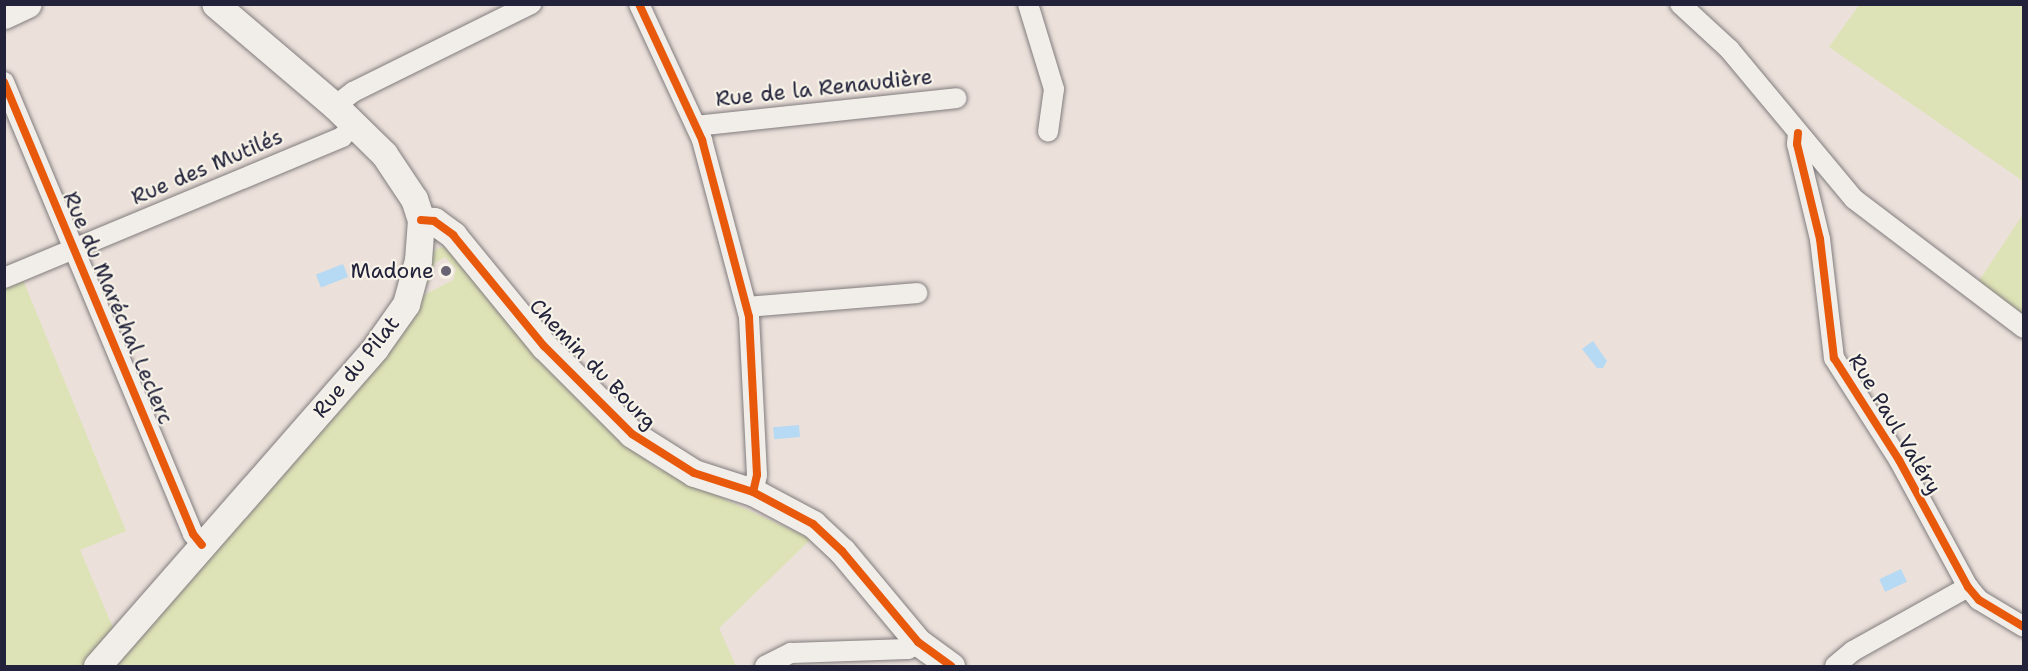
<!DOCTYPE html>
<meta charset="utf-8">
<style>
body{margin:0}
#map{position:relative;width:2028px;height:671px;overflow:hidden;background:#ebe0da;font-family:"Shantell Sans",sans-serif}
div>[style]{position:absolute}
.green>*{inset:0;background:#dde3b6}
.water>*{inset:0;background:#b6d9f4;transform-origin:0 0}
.roads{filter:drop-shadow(0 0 2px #817c7e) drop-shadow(0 0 2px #817c7e)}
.street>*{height:20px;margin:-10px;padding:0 10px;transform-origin:10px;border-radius:10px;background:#f1eeea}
.secondary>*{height:27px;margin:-13.5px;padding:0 13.5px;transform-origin:13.5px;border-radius:13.5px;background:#f1eeea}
.cycleway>*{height:8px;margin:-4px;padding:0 4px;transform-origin:4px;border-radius:4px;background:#e8590c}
.dots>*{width:16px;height:16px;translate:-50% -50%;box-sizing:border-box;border:3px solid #f7f3e8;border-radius:50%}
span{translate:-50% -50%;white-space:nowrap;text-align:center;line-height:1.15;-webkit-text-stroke:4.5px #f7f3e8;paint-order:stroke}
.street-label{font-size:21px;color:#22223b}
.poi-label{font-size:21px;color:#22223b}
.right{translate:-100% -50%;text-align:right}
.frame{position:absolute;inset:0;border:6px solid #22223b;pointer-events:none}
</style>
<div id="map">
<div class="green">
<div style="clip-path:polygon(1860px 4px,2023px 5px,2023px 181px,1829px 47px)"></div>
<div style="clip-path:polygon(2023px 214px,2023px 337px,2008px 324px,1979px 281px)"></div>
<div style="clip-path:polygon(441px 247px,448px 248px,614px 434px,655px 467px,811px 539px,719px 628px,736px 666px,117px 666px,272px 479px,380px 361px,424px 295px,453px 280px,456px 269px,445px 257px,435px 263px,428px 284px,423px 282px,429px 254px)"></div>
<div style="clip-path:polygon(16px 263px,126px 531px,80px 550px,114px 630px,83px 666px,5px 666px,4px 268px)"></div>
</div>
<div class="water">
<div style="left:343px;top:264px;width:14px;height:29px;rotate:69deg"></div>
<div style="clip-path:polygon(1593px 341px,1607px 361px,1603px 368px,1597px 368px,1582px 349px)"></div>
<div style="left:799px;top:425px;width:12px;height:26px;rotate:85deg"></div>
<div style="left:1901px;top:569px;width:14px;height:24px;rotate:65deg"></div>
</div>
<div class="roads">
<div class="street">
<div style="left:639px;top:4px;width:150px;rotate:65.1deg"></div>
<div style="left:702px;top:140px;width:183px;rotate:75.1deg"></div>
<div style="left:749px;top:317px;width:158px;rotate:87.1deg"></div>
<div style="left:757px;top:475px;width:17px;rotate:103deg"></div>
<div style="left:1028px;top:4px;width:89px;rotate:73deg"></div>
<div style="left:1054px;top:89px;width:43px;rotate:97.9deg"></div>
<div style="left:1680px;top:4px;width:67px;rotate:42.6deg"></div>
<div style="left:1729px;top:49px;width:195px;rotate:50.2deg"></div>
<div style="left:1854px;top:199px;width:213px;rotate:37.2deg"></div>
<div style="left:4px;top:82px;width:490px;rotate:67.3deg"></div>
<div style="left:193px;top:534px;width:14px;rotate:51deg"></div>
<div style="left:335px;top:106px;width:23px;rotate:-38deg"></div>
<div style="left:353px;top:92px;width:199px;rotate:-26.3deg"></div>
<div style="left:696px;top:126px;width:262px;rotate:-6.1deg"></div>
<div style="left:1798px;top:133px;width:11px;rotate:95deg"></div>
<div style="left:1797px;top:144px;width:98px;rotate:76.4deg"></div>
<div style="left:1820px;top:239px;width:120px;rotate:83.3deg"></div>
<div style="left:1834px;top:358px;width:121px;rotate:57.5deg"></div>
<div style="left:1899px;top:460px;width:145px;rotate:61.5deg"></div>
<div style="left:1968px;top:587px;width:17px;rotate:50deg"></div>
<div style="left:1979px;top:600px;width:52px;rotate:31deg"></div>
<div style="left:4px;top:278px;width:366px;rotate:-22.6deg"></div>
<div style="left:342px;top:137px;width:18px;rotate:-45deg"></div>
<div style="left:747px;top:307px;width:171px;rotate:-4.7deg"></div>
<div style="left:765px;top:666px;width:29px;rotate:-27deg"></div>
<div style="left:791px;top:653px;width:117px;rotate:-2deg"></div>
<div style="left:908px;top:649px;width:12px;rotate:-35deg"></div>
<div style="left:1835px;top:666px;width:23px;rotate:-40deg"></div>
<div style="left:1853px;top:651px;width:132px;rotate:-29.1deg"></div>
</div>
<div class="secondary">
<div style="left:4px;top:15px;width:26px;rotate:-25deg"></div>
<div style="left:421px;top:220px;width:13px;rotate:4deg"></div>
<div style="left:434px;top:221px;width:24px;rotate:36deg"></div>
<div style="left:453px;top:235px;width:144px;rotate:50.7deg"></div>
<div style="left:544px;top:346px;width:124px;rotate:45deg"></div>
<div style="left:632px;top:434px;width:73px;rotate:32.2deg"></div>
<div style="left:694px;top:473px;width:62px;rotate:17.9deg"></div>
<div style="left:753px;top:492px;width:68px;rotate:28.1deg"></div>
<div style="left:813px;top:524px;width:40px;rotate:43deg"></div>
<div style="left:842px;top:551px;width:119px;rotate:50.1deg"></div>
<div style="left:918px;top:642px;width:41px;rotate:36deg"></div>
<div style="left:97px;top:666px;width:422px;rotate:-48.8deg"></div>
<div style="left:375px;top:348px;width:54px;rotate:-54.8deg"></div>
<div style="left:406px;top:304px;width:46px;rotate:-74.7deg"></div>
<div style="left:418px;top:260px;width:40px;rotate:-85.7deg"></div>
<div style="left:421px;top:220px;width:22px;rotate:-108deg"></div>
<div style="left:414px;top:199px;width:54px;rotate:-123.7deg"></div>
<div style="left:384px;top:154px;width:69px;rotate:-135.6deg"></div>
<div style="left:335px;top:106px;width:157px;rotate:-139.6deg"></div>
</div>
</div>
<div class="cycleway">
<div style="left:639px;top:4px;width:150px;rotate:65.1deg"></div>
<div style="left:702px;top:140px;width:183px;rotate:75.1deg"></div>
<div style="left:749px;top:317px;width:158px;rotate:87.1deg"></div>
<div style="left:757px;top:475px;width:17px;rotate:103deg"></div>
<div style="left:4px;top:82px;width:490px;rotate:67.3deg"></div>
<div style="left:193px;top:534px;width:14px;rotate:51deg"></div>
<div style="left:1798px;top:133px;width:11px;rotate:95deg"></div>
<div style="left:1797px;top:144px;width:98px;rotate:76.4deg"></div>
<div style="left:1820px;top:239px;width:120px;rotate:83.3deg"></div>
<div style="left:1834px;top:358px;width:121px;rotate:57.5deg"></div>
<div style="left:1899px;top:460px;width:145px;rotate:61.5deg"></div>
<div style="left:1968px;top:587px;width:17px;rotate:50deg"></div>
<div style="left:1979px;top:600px;width:52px;rotate:31deg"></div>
<div style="left:421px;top:220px;width:13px;rotate:4deg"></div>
<div style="left:434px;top:221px;width:24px;rotate:36deg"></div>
<div style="left:453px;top:235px;width:144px;rotate:50.7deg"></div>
<div style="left:544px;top:346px;width:124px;rotate:45deg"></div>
<div style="left:632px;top:434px;width:73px;rotate:32.2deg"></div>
<div style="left:694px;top:473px;width:62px;rotate:17.9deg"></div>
<div style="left:753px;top:492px;width:68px;rotate:28.1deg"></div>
<div style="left:813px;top:524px;width:40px;rotate:43deg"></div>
<div style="left:842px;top:551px;width:119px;rotate:50.1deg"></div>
<div style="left:918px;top:642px;width:41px;rotate:36deg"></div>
</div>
<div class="dots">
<div style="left:446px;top:271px;background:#686473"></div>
</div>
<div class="street-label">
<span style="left:824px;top:88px;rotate:-6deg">Rue de la Renaudière</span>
<span style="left:207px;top:167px;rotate:-23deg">Rue des Mutilés</span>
<span style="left:118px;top:308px;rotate:67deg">Rue du Maréchal Leclerc</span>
<span style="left:593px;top:364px;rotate:46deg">Chemin du Bourg</span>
<span style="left:356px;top:367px;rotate:-51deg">Rue du Pilat</span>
<span style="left:1895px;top:424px;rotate:59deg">Rue Paul Valéry</span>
</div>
<div class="poi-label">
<span class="right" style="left:434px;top:271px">Madone</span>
</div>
<div class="frame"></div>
</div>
